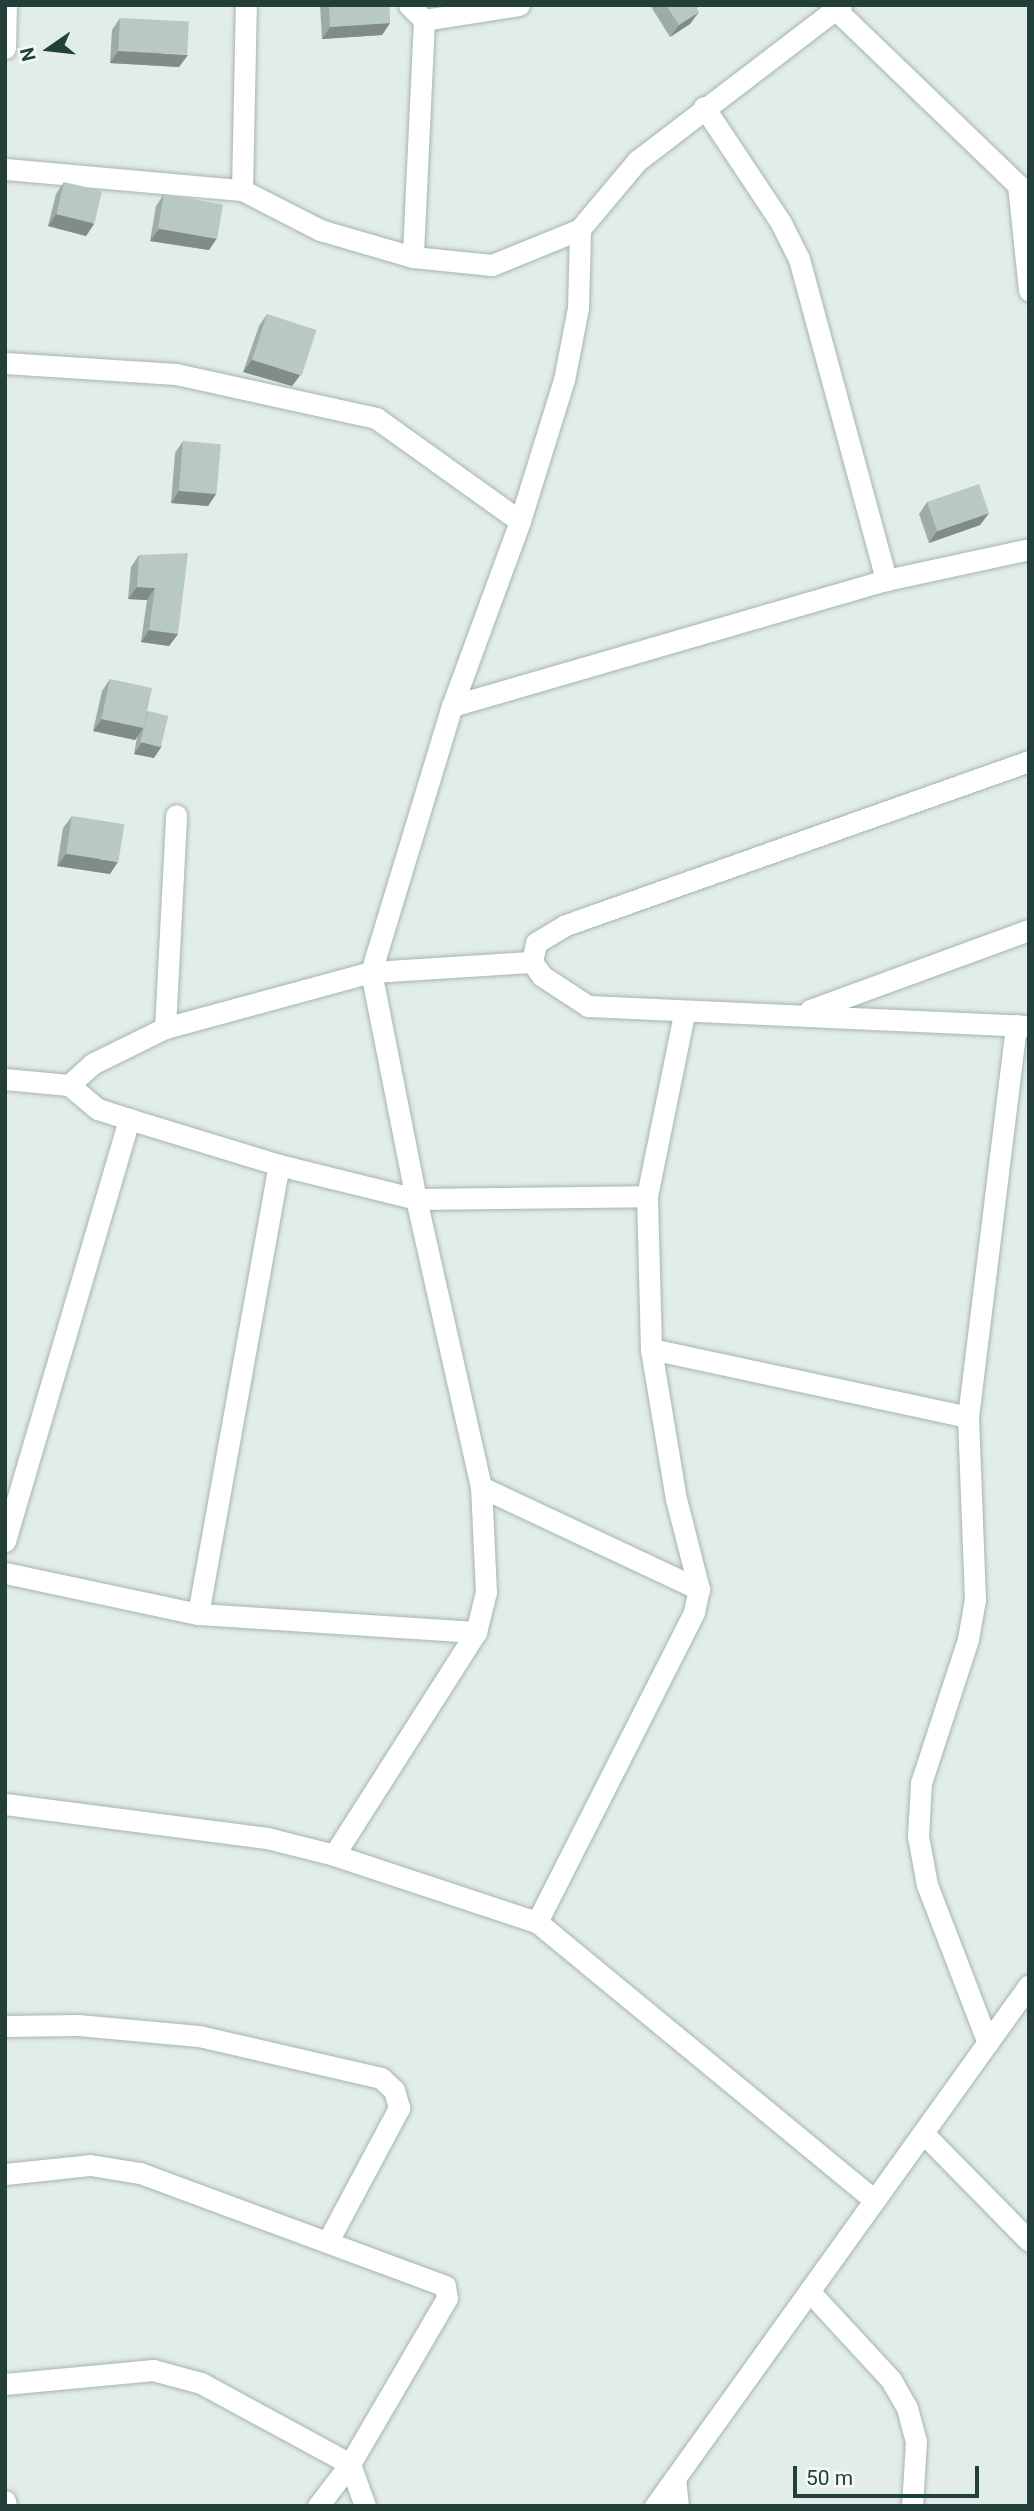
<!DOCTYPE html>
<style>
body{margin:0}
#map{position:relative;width:1034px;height:2511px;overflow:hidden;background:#e2ede9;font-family:Roboto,sans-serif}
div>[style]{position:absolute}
.roads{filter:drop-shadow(0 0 2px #a5b5b1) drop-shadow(0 0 2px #a5b5b1)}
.minor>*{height:21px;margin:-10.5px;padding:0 10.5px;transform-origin:10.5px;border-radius:10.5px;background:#fff}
.secondary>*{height:21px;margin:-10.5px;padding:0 10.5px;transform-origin:10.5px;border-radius:10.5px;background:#fff}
.wall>*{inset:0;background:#9eaca7}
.shaded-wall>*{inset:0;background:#818c88}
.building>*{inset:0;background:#b8c8c2;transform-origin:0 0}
span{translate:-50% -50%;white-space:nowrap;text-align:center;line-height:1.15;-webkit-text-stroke:5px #f3f9f7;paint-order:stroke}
.frame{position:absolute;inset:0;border:7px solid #223f39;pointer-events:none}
.north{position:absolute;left:14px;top:14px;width:70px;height:70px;-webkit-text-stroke:5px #f3f9f7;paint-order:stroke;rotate:256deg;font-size:19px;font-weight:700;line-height:28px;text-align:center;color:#223f39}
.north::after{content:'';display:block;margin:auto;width:24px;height:32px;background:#223f39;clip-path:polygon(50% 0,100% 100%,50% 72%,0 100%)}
.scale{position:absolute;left:793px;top:2466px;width:186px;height:32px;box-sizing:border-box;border:4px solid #223f39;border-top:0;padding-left:9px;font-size:21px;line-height:24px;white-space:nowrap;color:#223f39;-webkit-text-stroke:5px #f3f9f7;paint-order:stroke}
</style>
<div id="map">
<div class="roads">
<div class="minor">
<div style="left:409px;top:5px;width:21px;rotate:45deg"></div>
<div style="left:424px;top:20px;width:237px;rotate:92.7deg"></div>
<div style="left:831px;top:5px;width:260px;rotate:43.9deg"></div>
<div style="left:1018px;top:185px;width:106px;rotate:84deg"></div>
<div style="left:424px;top:20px;width:96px;rotate:-9deg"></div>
<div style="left:5px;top:48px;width:43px;rotate:-88.7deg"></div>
<div style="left:704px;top:107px;width:139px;rotate:56.4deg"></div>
<div style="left:781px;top:223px;width:40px;rotate:63.4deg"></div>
<div style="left:799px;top:259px;width:333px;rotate:74.8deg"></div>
<div style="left:5px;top:169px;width:238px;rotate:5.1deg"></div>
<div style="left:242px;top:190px;width:88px;rotate:27.1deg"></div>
<div style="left:320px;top:230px;width:97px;rotate:16.2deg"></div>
<div style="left:413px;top:257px;width:79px;rotate:5.8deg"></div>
<div style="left:492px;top:265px;width:95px;rotate:-22.2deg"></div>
<div style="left:242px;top:190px;width:185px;rotate:-88.8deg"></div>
<div style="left:5px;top:363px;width:171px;rotate:3.7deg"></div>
<div style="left:176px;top:374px;width:205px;rotate:12.4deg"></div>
<div style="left:376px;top:418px;width:177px;rotate:35.6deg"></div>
<div style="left:452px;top:706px;width:452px;rotate:-16.2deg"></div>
<div style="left:886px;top:580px;width:146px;rotate:-12.2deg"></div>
<div style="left:1029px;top:761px;width:493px;rotate:160.5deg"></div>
<div style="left:564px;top:926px;width:33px;rotate:149deg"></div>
<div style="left:536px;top:943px;width:19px;rotate:102deg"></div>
<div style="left:532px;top:962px;width:17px;rotate:54deg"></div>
<div style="left:542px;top:976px;width:55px;rotate:33.1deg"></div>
<div style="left:588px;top:1006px;width:441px;rotate:2.6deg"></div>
<div style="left:810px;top:1010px;width:233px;rotate:-20.1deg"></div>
<div style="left:165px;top:1028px;width:213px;rotate:-87deg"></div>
<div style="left:5px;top:1079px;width:64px;rotate:5.4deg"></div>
<div style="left:69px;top:1085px;width:31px;rotate:-42deg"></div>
<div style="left:92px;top:1064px;width:81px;rotate:-26.3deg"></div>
<div style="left:165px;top:1028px;width:213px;rotate:-15.2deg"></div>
<div style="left:371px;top:972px;width:161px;rotate:-3.6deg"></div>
<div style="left:69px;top:1085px;width:38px;rotate:40deg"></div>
<div style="left:98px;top:1109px;width:33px;rotate:18deg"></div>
<div style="left:129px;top:1119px;width:157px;rotate:17deg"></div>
<div style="left:279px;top:1165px;width:141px;rotate:13.9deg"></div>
<div style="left:416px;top:1199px;width:231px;rotate:-0.7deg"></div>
<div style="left:651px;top:1349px;width:324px;rotate:12.1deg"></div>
<div style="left:481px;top:1487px;width:241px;rotate:25.1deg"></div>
<div style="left:5px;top:1541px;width:440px;rotate:-73.6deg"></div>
<div style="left:5px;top:1573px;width:197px;rotate:12deg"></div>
<div style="left:198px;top:1614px;width:279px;rotate:3.7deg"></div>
<div style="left:198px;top:1614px;width:456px;rotate:-79.8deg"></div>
<div style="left:5px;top:1804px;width:264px;rotate:7.4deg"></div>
<div style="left:267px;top:1838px;width:69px;rotate:14.2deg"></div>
<div style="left:334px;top:1855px;width:214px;rotate:18.3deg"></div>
<div style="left:537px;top:1922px;width:437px;rotate:39.5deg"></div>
<div style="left:334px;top:1855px;width:264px;rotate:-57.5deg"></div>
<div style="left:476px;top:1632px;width:41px;rotate:-76deg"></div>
<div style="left:486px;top:1592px;width:105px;rotate:-92.7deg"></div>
<div style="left:481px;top:1487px;width:295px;rotate:-102.7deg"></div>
<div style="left:416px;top:1199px;width:231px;rotate:-101.2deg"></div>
<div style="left:371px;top:972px;width:278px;rotate:-73.1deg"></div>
<div style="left:452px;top:706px;width:197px;rotate:-69.8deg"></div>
<div style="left:520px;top:521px;width:148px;rotate:-72.7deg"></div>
<div style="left:564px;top:380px;width:73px;rotate:-79deg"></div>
<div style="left:578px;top:308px;width:79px;rotate:-88.5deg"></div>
<div style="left:580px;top:229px;width:89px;rotate:-50deg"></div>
<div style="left:637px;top:161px;width:257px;rotate:-37.4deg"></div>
<div style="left:537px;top:1922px;width:347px;rotate:-63.1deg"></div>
<div style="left:694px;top:1612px;width:24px;rotate:-78deg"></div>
<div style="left:699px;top:1589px;width:93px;rotate:-104.3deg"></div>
<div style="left:676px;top:1499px;width:152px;rotate:-99.5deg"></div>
<div style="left:651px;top:1349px;width:153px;rotate:-91.5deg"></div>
<div style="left:647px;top:1196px;width:186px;rotate:-78.5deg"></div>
<div style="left:5px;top:2026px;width:73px;rotate:-0.8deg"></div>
<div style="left:78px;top:2025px;width:121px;rotate:5.2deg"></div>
<div style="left:199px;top:2036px;width:187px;rotate:13deg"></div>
<div style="left:381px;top:2078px;width:18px;rotate:43deg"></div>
<div style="left:394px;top:2090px;width:19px;rotate:74deg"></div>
<div style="left:399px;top:2108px;width:151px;rotate:118.1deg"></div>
<div style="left:988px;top:2043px;width:169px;rotate:-111.1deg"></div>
<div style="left:927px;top:1885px;width:50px;rotate:-100.4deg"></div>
<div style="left:918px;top:1836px;width:53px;rotate:-86.8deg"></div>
<div style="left:921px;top:1783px;width:151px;rotate:-71.9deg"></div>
<div style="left:968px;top:1639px;width:40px;rotate:-80deg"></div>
<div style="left:975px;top:1600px;width:183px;rotate:-92.2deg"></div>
<div style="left:968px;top:1417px;width:395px;rotate:-83deg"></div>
<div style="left:923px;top:2133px;width:151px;rotate:45.5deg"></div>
<div style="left:5px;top:2174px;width:85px;rotate:-6deg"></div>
<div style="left:90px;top:2165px;width:51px;rotate:9.1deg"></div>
<div style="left:140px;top:2173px;width:325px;rotate:20.3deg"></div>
<div style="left:445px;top:2286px;width:12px;rotate:81deg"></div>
<div style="left:447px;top:2298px;width:192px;rotate:120.3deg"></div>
<div style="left:350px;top:2464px;width:53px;rotate:127.3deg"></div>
<div style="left:809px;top:2291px;width:121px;rotate:47.3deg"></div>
<div style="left:891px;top:2380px;width:32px;rotate:60deg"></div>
<div style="left:907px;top:2408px;width:34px;rotate:75deg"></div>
<div style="left:916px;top:2441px;width:65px;rotate:93.5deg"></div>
<div style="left:5px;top:2384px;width:149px;rotate:-5.4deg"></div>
<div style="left:153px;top:2370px;width:50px;rotate:15.2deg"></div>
<div style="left:201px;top:2383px;width:170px;rotate:28.5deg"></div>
<div style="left:350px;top:2464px;width:45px;rotate:70.3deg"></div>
<div style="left:675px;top:2478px;width:28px;rotate:84deg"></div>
<div style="left:5px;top:2501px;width:5px;rotate:79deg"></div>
</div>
<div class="secondary">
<div style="left:655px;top:2506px;width:641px;rotate:-54.33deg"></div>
</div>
</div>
<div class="wall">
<div style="clip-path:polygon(320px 5px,389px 5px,390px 23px,382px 35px,322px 39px)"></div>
<div style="clip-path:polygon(650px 5px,698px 5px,690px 24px,670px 37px)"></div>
<div style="clip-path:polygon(120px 18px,179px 67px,110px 63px,112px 30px)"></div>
<div style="clip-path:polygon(64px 182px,94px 224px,86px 236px,48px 226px,56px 194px)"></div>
<div style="clip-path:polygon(164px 194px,217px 238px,209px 250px,150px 241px,156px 206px)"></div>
<div style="clip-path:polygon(267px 314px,301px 374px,292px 386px,243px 372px,259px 326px)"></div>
<div style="clip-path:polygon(183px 441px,216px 494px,208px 506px,171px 503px,175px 453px)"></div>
<div style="clip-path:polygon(927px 502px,989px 513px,980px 525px,929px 543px,919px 514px)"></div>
<div style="clip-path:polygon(139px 555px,178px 634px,169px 646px,141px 642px,147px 600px,128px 599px,131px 567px)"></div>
<div style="clip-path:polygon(110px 679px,146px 714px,148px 711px,154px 758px,134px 754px,137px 737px,135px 740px,93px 731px,102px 691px)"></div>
<div style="clip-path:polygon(72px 816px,110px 874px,57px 866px,63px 828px)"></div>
</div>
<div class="shaded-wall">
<div style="clip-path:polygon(699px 12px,690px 24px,670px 37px,679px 25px)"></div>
<div style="clip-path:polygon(390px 23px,382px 35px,322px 39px,330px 27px)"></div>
<div style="clip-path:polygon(118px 51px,188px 55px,179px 67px,110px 63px)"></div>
<div style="clip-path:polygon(56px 214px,94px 224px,86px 236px,48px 226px)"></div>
<div style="clip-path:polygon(159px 229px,217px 238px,209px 250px,150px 241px)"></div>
<div style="clip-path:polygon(252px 360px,301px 374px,292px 386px,243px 372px)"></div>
<div style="clip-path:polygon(179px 491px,216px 494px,208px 506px,171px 503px)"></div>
<div style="clip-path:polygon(989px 513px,980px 525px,929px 543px,937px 531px)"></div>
<div style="clip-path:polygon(137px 587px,155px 588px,147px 600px,128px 599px)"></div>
<div style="clip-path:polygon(149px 630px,178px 634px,169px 646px,141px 642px)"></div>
<div style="clip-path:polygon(102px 719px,143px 728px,135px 740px,93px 731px)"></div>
<div style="clip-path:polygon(142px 742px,162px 746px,154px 758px,134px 754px)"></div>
<div style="clip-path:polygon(66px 854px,118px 862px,110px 874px,57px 866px)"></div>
</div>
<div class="building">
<div style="clip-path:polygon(329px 5px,389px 5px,390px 23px,330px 27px)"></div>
<div style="clip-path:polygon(666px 5px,695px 5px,699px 12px,679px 25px)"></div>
<div style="left:120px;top:18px;width:69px;height:33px;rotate:3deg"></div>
<div style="left:64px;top:182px;width:39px;height:33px;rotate:13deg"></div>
<div style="left:164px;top:194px;width:60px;height:35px;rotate:10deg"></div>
<div style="left:267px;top:314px;width:52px;height:48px;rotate:18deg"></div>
<div style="left:183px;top:441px;width:38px;height:50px;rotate:5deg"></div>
<div style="left:979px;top:484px;width:31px;height:55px;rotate:71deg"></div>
<div style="clip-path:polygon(188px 553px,178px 634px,149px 630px,155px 588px,137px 587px,139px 555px)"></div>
<div style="left:110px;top:679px;width:43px;height:41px;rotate:12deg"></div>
<div style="left:148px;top:711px;width:21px;height:32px;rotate:14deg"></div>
<div style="left:72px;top:816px;width:53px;height:38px;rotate:9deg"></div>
</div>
<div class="frame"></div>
<div class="north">N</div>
<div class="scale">50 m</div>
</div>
